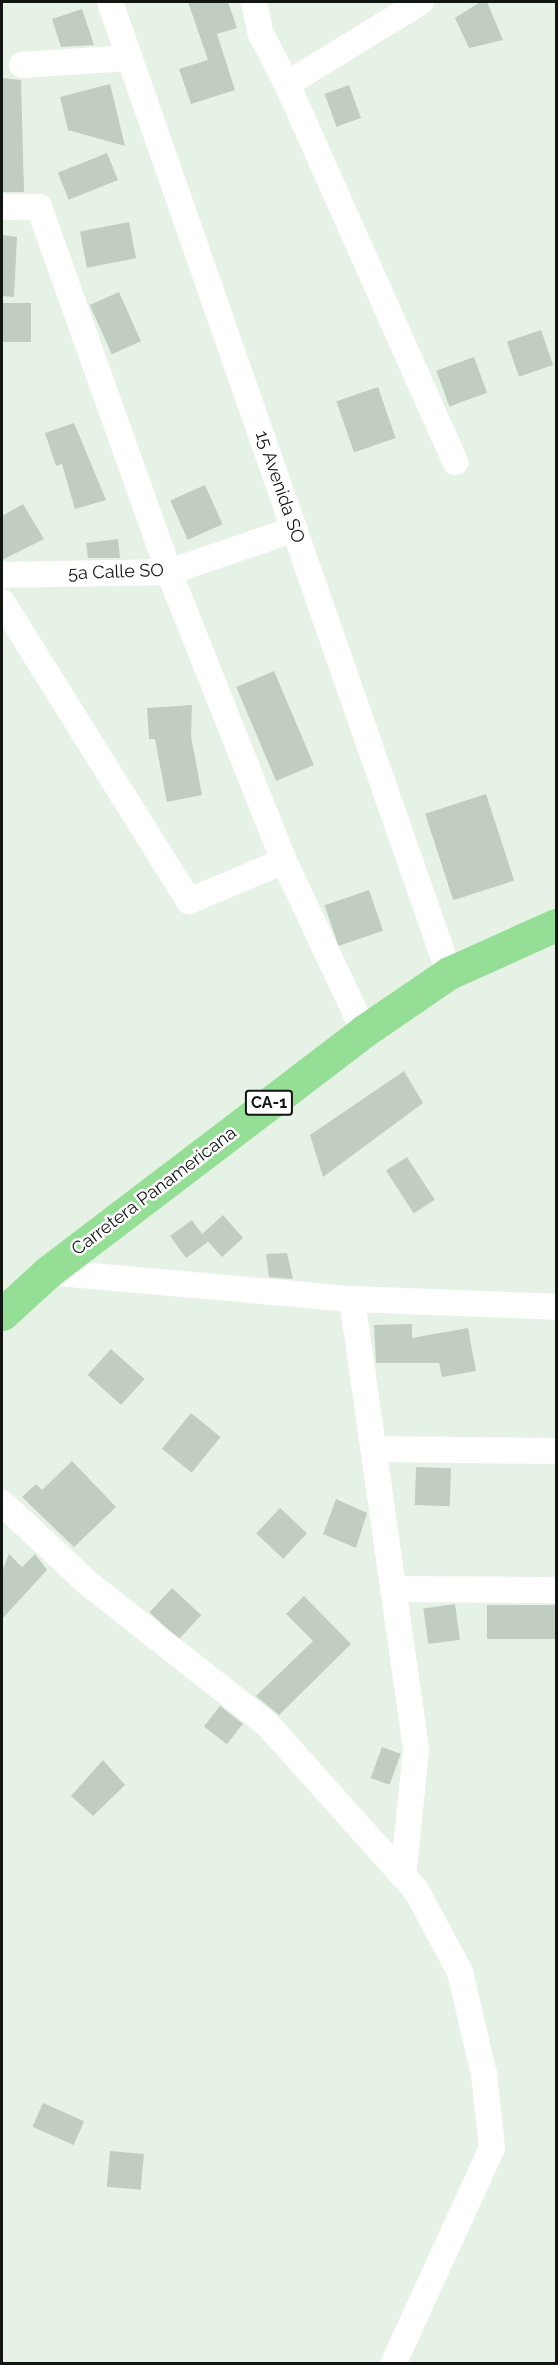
<!DOCTYPE html>
<style>
body{margin:0}
#map{position:relative;width:558px;height:2365px;overflow:hidden;background:#e5f2e5;font-family:Raleway,sans-serif}
div>[style]{position:absolute}
.building>*{inset:0;background:#c1cdc0;transform-origin:0 0}
.minor>*{height:26px;margin:-13px;padding:0 13px;transform-origin:13px;border-radius:13px;background:#fff}
.highway>*{height:33px;margin:-16.5px;padding:0 16.5px;transform-origin:16.5px;border-radius:16.5px;background:#94de95}
span{translate:-50% -50%;white-space:nowrap;text-align:center;line-height:1.15;-webkit-text-stroke:5px #fff;paint-order:stroke}
.shield-label span{padding:2px 4px;background:#fff;border:2px solid;border-radius:4px;-webkit-text-stroke-width:0}
.shield-label{font-size:16px;color:#121612;font-weight:700}
.street-label{font-size:18px;color:#121612}
.frame{position:absolute;inset:0;border:3px solid #121612;pointer-events:none}
</style>
<div id="map">
<div class="building">
<div style="clip-path:polygon(188px 2px,228px 2px,237px 28px,217px 34px,235px 90px,191px 104px,179px 69px,208px 60px)"></div>
<div style="clip-path:polygon(480px 2px,487px 2px,503px 40px,469px 48px,455px 18px)"></div>
<div style="clip-path:polygon(82px 9px,94px 45px,61px 47px,52px 19px)"></div>
<div style="clip-path:polygon(2px 78px,21px 80px,24px 192px,2px 192px)"></div>
<div style="clip-path:polygon(110px 84px,125px 146px,68px 130px,60px 97px)"></div>
<div style="left:349px;top:85px;width:35px;height:26px;rotate:70deg"></div>
<div style="left:107px;top:153px;width:29px;height:53px;rotate:68deg"></div>
<div style="left:129px;top:222px;width:37px;height:50px;rotate:79deg"></div>
<div style="clip-path:polygon(2px 235px,17px 237px,14px 297px,2px 296px)"></div>
<div style="left:119px;top:292px;width:54px;height:32px;rotate:66deg"></div>
<div style="left:2px;top:303px;width:29px;height:39px"></div>
<div style="left:541px;top:330px;width:37px;height:36px;rotate:71deg"></div>
<div style="left:474px;top:357px;width:38px;height:40px;rotate:70deg"></div>
<div style="left:378px;top:387px;width:54px;height:44px;rotate:71deg"></div>
<div style="clip-path:polygon(74px 423px,106px 500px,75px 509px,62px 464px,56px 466px,45px 433px)"></div>
<div style="left:205px;top:485px;width:43px;height:38px;rotate:66deg"></div>
<div style="clip-path:polygon(23px 504px,44px 539px,2px 560px,2px 516px)"></div>
<div style="clip-path:polygon(118px 539px,120px 558px,88px 558px,86px 543px)"></div>
<div style="left:274px;top:671px;width:102px;height:41px;rotate:67deg"></div>
<div style="clip-path:polygon(192px 705px,191px 736px,202px 795px,167px 802px,155px 739px,149px 739px,147px 708px)"></div>
<div style="left:486px;top:794px;width:91px;height:64px;rotate:72deg"></div>
<div style="left:369px;top:890px;width:43px;height:47px;rotate:71deg"></div>
<div style="clip-path:polygon(404px 1071px,423px 1103px,323px 1177px,310px 1135px)"></div>
<div style="left:407px;top:1157px;width:51px;height:25px;rotate:57deg"></div>
<div style="clip-path:polygon(223px 1215px,243px 1238px,222px 1257px,203px 1236px,208px 1242px,186px 1258px,170px 1236px,192px 1220px,202px 1234px)"></div>
<div style="clip-path:polygon(287px 1253px,293px 1279px,269px 1277px,266px 1254px)"></div>
<div style="clip-path:polygon(412px 1324px,412px 1338px,468px 1328px,476px 1371px,442px 1377px,439px 1363px,376px 1363px,374px 1325px)"></div>
<div style="left:111px;top:1349px;width:45px;height:35px;rotate:42deg"></div>
<div style="left:191px;top:1413px;width:38px;height:46px;rotate:39deg"></div>
<div style="clip-path:polygon(72px 1461px,116px 1507px,74px 1547px,22px 1497px,36px 1484px,42px 1490px)"></div>
<div style="left:416px;top:1467px;width:35px;height:38px;rotate:2deg"></div>
<div style="clip-path:polygon(336px 1499px,367px 1513px,356px 1548px,323px 1534px)"></div>
<div style="left:280px;top:1508px;width:37px;height:35px;rotate:43deg"></div>
<div style="clip-path:polygon(9px 1554px,22px 1567px,35px 1554px,47px 1570px,2px 1619px,2px 1571px)"></div>
<div style="left:172px;top:1588px;width:40px;height:33px;rotate:43deg"></div>
<div style="clip-path:polygon(304px 1596px,351px 1644px,279px 1715px,256px 1696px,313px 1641px,286px 1614px)"></div>
<div style="left:455px;top:1604px;width:36px;height:32px;rotate:82deg"></div>
<div style="left:487px;top:1605px;width:69px;height:34px"></div>
<div style="left:220px;top:1706px;width:29px;height:26px;rotate:38deg"></div>
<div style="left:382px;top:1747px;width:20px;height:33px;rotate:20deg"></div>
<div style="clip-path:polygon(103px 1760px,125px 1785px,93px 1816px,71px 1796px)"></div>
<div style="left:43px;top:2103px;width:45px;height:26px;rotate:24deg"></div>
<div style="left:110px;top:2151px;width:34px;height:36px;rotate:5deg"></div>
</div>
<div class="minor">
<div style="left:110px;top:2px;width:1028px;rotate:70.75deg"></div>
<div style="left:254px;top:2px;width:33px;rotate:78deg"></div>
<div style="left:261px;top:34px;width:56px;rotate:62.5deg"></div>
<div style="left:287px;top:84px;width:157px;rotate:-31.5deg"></div>
<div style="left:22px;top:65px;width:108px;rotate:-3.7deg"></div>
<div style="left:287px;top:84px;width:414px;rotate:66deg"></div>
<div style="left:2px;top:207px;width:37px"></div>
<div style="left:39px;top:207px;width:387px;rotate:70.4deg"></div>
<div style="left:169px;top:572px;width:311px;rotate:68.3deg"></div>
<div style="left:284px;top:861px;width:188px;rotate:64.8deg"></div>
<div style="left:2px;top:575px;width:167px;rotate:-1deg"></div>
<div style="left:169px;top:572px;width:133px;rotate:-18.8deg"></div>
<div style="left:2px;top:602px;width:353px;rotate:58deg"></div>
<div style="left:189px;top:901px;width:103px;rotate:-22.8deg"></div>
<div style="left:48px;top:1272px;width:305px;rotate:5.1deg"></div>
<div style="left:352px;top:1299px;width:204px;rotate:2.2deg"></div>
<div style="left:352px;top:1299px;width:457px;rotate:81.9deg"></div>
<div style="left:416px;top:1751px;width:126px;rotate:95.9deg"></div>
<div style="left:374px;top:1449px;width:182px;rotate:0.6deg"></div>
<div style="left:2px;top:1503px;width:119px;rotate:43deg"></div>
<div style="left:89px;top:1584px;width:226px;rotate:38.2deg"></div>
<div style="left:267px;top:1724px;width:223px;rotate:48.1deg"></div>
<div style="left:416px;top:1890px;width:93px;rotate:61.8deg"></div>
<div style="left:460px;top:1972px;width:105px;rotate:76.8deg"></div>
<div style="left:484px;top:2074px;width:74px;rotate:83.8deg"></div>
<div style="left:492px;top:2148px;width:238px;rotate:114.6deg"></div>
<div style="left:393px;top:1589px;width:163px;rotate:0.4deg"></div>
</div>
<div class="highway">
<div style="left:2px;top:1314px;width:62px;rotate:-42.4deg"></div>
<div style="left:48px;top:1272px;width:397px;rotate:-37.3deg"></div>
<div style="left:364px;top:1031px;width:103px;rotate:-34.3deg"></div>
<div style="left:449px;top:973px;width:117px;rotate:-24.2deg"></div>
</div>
<div class="shield-label">
<span style="left:269px;top:1103px">CA-1</span>
</div>
<div class="street-label">
<span style="left:280px;top:487px;rotate:71deg">15 Avenida SO</span>
<span style="left:116px;top:572px;rotate:-2deg">5a Calle SO</span>
<span style="left:154px;top:1191px;rotate:-37deg">Carretera Panamericana</span>
</div>
<div class="frame"></div>
</div>
